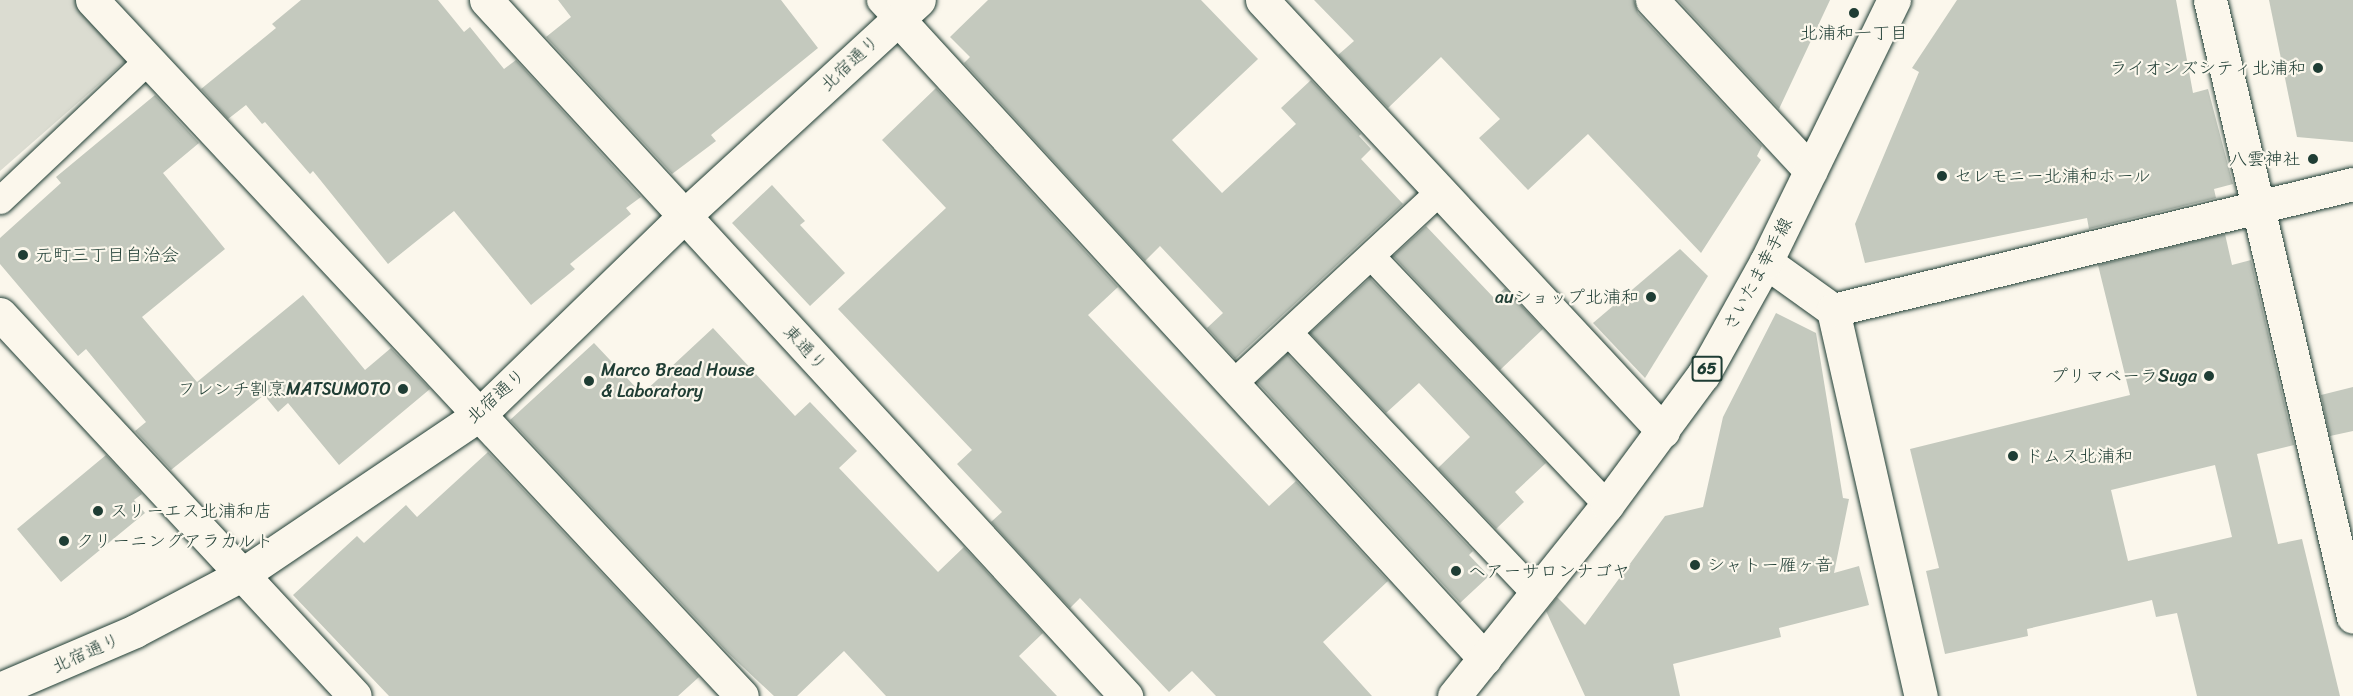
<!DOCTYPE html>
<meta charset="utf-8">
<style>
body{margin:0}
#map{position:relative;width:2353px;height:696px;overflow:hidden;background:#fbf7ec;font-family:Sriracha,"Klee One",sans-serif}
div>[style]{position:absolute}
.green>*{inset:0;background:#dbdcd1}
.building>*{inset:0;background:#c4c9be}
.roads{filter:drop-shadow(0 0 2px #1f3d34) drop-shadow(0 0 2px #1f3d34)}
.lane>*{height:27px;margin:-13.5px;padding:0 13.5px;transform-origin:13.5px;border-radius:13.5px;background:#fbf7ec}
.street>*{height:33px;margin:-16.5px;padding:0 16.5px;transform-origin:16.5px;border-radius:16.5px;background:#fbf7ec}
.secondary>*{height:33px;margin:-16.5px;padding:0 16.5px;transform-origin:16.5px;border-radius:16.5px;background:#fbf7ec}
.primary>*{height:33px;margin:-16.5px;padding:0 16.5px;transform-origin:16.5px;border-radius:16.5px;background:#fbf7ec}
.dots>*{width:16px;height:16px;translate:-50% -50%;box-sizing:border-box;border:3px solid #fbf7ec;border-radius:50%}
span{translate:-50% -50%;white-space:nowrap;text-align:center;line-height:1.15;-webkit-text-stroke:4.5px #fbf7ec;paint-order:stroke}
.shield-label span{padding:2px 4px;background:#fbf7ec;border:2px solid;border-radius:4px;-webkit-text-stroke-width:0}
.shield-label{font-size:16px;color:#1f3d34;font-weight:700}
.poi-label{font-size:18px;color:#1f3d34}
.right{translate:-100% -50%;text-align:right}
.left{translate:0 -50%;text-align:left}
.street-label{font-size:18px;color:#1f3d34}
</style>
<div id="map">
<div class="green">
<div style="clip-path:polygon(0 0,77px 0,129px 58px,0 171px)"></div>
</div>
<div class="building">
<div style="clip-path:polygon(301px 0,438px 0,464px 32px,470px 27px,504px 69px,516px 60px,641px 197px,626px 208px,631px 214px,570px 264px,575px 269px,531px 305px,454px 211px,388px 264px,313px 171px,310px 174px,265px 122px,262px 124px,246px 105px,228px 119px,201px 89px,276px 28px,272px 24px)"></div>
<div style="clip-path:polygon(558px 0,781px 0,818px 48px,711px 135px,716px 141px,672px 174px,546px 37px,571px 17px)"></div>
<div style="clip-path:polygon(988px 0,1201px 0,1258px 59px,1172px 140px,1222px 193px,1296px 124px,1281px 108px,1311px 80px,1361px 134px,1359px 136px,1371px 149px,1361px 159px,1403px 204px,1235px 359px,1207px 328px,1223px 313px,1160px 246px,1145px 261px,964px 63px,970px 57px,950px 37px)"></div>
<div style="clip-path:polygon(1314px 0,1634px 0,1638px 13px,1762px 146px,1757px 156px,1761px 160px,1701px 253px,1588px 134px,1528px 190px,1479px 138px,1500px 119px,1441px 57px,1388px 108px,1338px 55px,1354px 41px)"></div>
<div style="clip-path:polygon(1678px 0,1830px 0,1779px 109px)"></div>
<div style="clip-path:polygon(1957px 0,2176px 0,2193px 93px,2208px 89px,2233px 184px,2214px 189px,2216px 198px,2089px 229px,2087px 218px,1865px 263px,1855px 224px,1919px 72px,1912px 68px)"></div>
<div style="clip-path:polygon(2269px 0,2353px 0,2353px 142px,2297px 137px)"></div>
<div style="clip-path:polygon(936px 88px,1118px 287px,1088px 315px,1269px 506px,1296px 481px,1388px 581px,1323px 642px,1372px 696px,1216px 696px,1192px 671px,1169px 692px,1080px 598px,1070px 608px,991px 522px,1002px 512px,957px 464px,972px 450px,838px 309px,946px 208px,882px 140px)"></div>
<div style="clip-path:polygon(155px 95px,199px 143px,163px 173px,225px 249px,142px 317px,197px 382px,303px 295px,365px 370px,391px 348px,430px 389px,339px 465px,288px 403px,278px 412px,264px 395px,171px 470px,135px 431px,146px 422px,86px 349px,78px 356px,0 264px,0 238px,61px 183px,56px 177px)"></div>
<div style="clip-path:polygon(772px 185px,805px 221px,800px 225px,845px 273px,810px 306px,732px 223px)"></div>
<div style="clip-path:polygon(1426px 226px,1494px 298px,1505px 288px,1543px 329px,1500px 370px,1393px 256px)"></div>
<div style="clip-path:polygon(evenodd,2225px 234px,2232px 265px,2251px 260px,2294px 445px,2257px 454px,2278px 544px,2302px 539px,2340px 696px,2197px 696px,2177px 613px,2156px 617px,2152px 600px,2027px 629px,2028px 636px,1945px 654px,1926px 571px,1939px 568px,1910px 449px,2130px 395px,2098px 265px,2225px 234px,2215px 465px,2232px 537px,2128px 561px,2111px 490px,2215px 465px)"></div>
<div style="clip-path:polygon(1680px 249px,1708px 276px,1645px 378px,1593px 323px)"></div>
<div style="clip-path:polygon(1370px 278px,1546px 463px,1515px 492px,1524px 502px,1496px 529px,1438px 468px,1470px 437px,1419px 383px,1386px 413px,1310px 333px)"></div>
<div style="clip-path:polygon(1776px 313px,1816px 333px,1843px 498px,1849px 499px,1834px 573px,1859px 566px,1869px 605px,1779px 628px,1781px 637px,1673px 664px,1680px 696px,1585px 696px,1546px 611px,1557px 597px,1585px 625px,1665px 516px,1703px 507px,1723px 417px)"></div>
<div style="clip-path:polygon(713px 328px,795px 416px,810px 402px,857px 451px,839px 468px,938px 572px,964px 547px,1043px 633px,1019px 656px,1057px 696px,886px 696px,844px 651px,797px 696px,774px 696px,727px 652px,510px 420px,594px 343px,642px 394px)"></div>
<div style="clip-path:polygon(1287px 354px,1473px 551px,1469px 555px,1489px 576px,1460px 603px,1257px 382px)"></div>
<div style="clip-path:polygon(2353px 387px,2353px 431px,2330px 436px,2321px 395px)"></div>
<div style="clip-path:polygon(488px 452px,699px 677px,678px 696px,389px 696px,293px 595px,357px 536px,364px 543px,406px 505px,417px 517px)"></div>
<div style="clip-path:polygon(106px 455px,142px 494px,134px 500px,145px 513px,61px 582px,17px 529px)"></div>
</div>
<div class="roads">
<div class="lane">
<div style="left:880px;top:0;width:26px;rotate:47deg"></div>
<div style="left:0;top:200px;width:202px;rotate:-43.4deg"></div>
<div style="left:1371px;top:256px;width:343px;rotate:46.5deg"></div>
<div style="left:1289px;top:333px;width:359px;rotate:46.6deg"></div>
<div style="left:1233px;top:383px;width:284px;rotate:-42.9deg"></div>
</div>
<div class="street">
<div style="left:92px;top:0;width:952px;rotate:46.96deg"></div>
<div style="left:486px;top:0;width:946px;rotate:47.4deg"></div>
<div style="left:1262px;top:0;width:589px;rotate:47.07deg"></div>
<div style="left:1652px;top:0;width:233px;rotate:47.1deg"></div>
<div style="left:2210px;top:0;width:633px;rotate:76.95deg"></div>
<div style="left:898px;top:19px;width:868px;rotate:47.47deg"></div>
<div style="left:1766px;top:262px;width:82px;rotate:35.6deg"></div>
<div style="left:1833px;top:310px;width:396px;rotate:77.2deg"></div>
<div style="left:1833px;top:310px;width:535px;rotate:-13.62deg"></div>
<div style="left:0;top:314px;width:521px;rotate:47.1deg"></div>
</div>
<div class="secondary">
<div style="left:0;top:689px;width:147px;rotate:-23.2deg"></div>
<div style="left:135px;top:631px;width:122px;rotate:-27.8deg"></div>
<div style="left:243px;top:574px;width:285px;rotate:-34deg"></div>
<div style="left:479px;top:415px;width:286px;rotate:-44.1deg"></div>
<div style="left:684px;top:216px;width:319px;rotate:-42.6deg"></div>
</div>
<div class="primary">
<div style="left:1454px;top:696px;width:245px;rotate:-51.3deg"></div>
<div style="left:1607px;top:505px;width:162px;rotate:-53.6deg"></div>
<div style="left:1703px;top:375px;width:129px;rotate:-60.9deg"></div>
<div style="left:1766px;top:262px;width:292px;rotate:-64deg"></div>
</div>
</div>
<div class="dots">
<div style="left:1854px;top:13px;background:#1f3d34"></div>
<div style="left:2318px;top:68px;background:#1f3d34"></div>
<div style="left:2313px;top:159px;background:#1f3d34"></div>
<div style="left:1942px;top:176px;background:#1f3d34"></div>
<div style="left:23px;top:255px;background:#1f3d34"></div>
<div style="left:1651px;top:297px;background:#1f3d34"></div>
<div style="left:2209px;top:376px;background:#1f3d34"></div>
<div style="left:589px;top:381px;background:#1f3d34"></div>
<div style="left:403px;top:389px;background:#1f3d34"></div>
<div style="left:2013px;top:456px;background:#1f3d34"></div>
<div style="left:98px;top:511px;background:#1f3d34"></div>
<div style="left:64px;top:541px;background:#1f3d34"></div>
<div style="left:1695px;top:565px;background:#1f3d34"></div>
<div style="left:1456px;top:571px;background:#1f3d34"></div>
</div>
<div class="shield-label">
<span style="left:1707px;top:369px">65</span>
</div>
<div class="poi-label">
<span style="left:1854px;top:33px">北浦和一丁目</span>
<span class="right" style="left:2306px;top:68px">ライオンズシティ北浦和</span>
<span class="right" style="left:2301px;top:159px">八雲神社</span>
<span class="left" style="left:1954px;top:176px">セレモニー北浦和ホール</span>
<span class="left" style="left:35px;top:255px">元町三丁目自治会</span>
<span class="right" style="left:1639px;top:297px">auショップ北浦和</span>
<span class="left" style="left:601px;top:381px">Marco Bread House<br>&amp; Laboratory</span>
<span class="right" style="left:2197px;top:376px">プリマベーラSuga</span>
<span class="right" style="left:391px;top:389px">フレンチ割烹MATSUMOTO</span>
<span class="left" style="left:2025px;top:456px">ドムス北浦和</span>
<span class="left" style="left:110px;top:511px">スリーエス北浦和店</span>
<span class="left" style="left:76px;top:541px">クリーニングアラカルト</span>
<span class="left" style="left:1707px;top:565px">シャトー雁ヶ音</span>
<span class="left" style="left:1468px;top:571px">ヘアーサロンナゴヤ</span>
</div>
<div class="street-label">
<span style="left:850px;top:63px;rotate:-43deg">北宿通り</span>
<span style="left:1758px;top:274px;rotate:-62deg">さいたま幸手線</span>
<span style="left:805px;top:348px;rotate:47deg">東通り</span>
<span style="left:496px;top:396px;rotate:-42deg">北宿通り</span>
<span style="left:86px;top:653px;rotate:-24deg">北宿通り</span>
</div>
</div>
